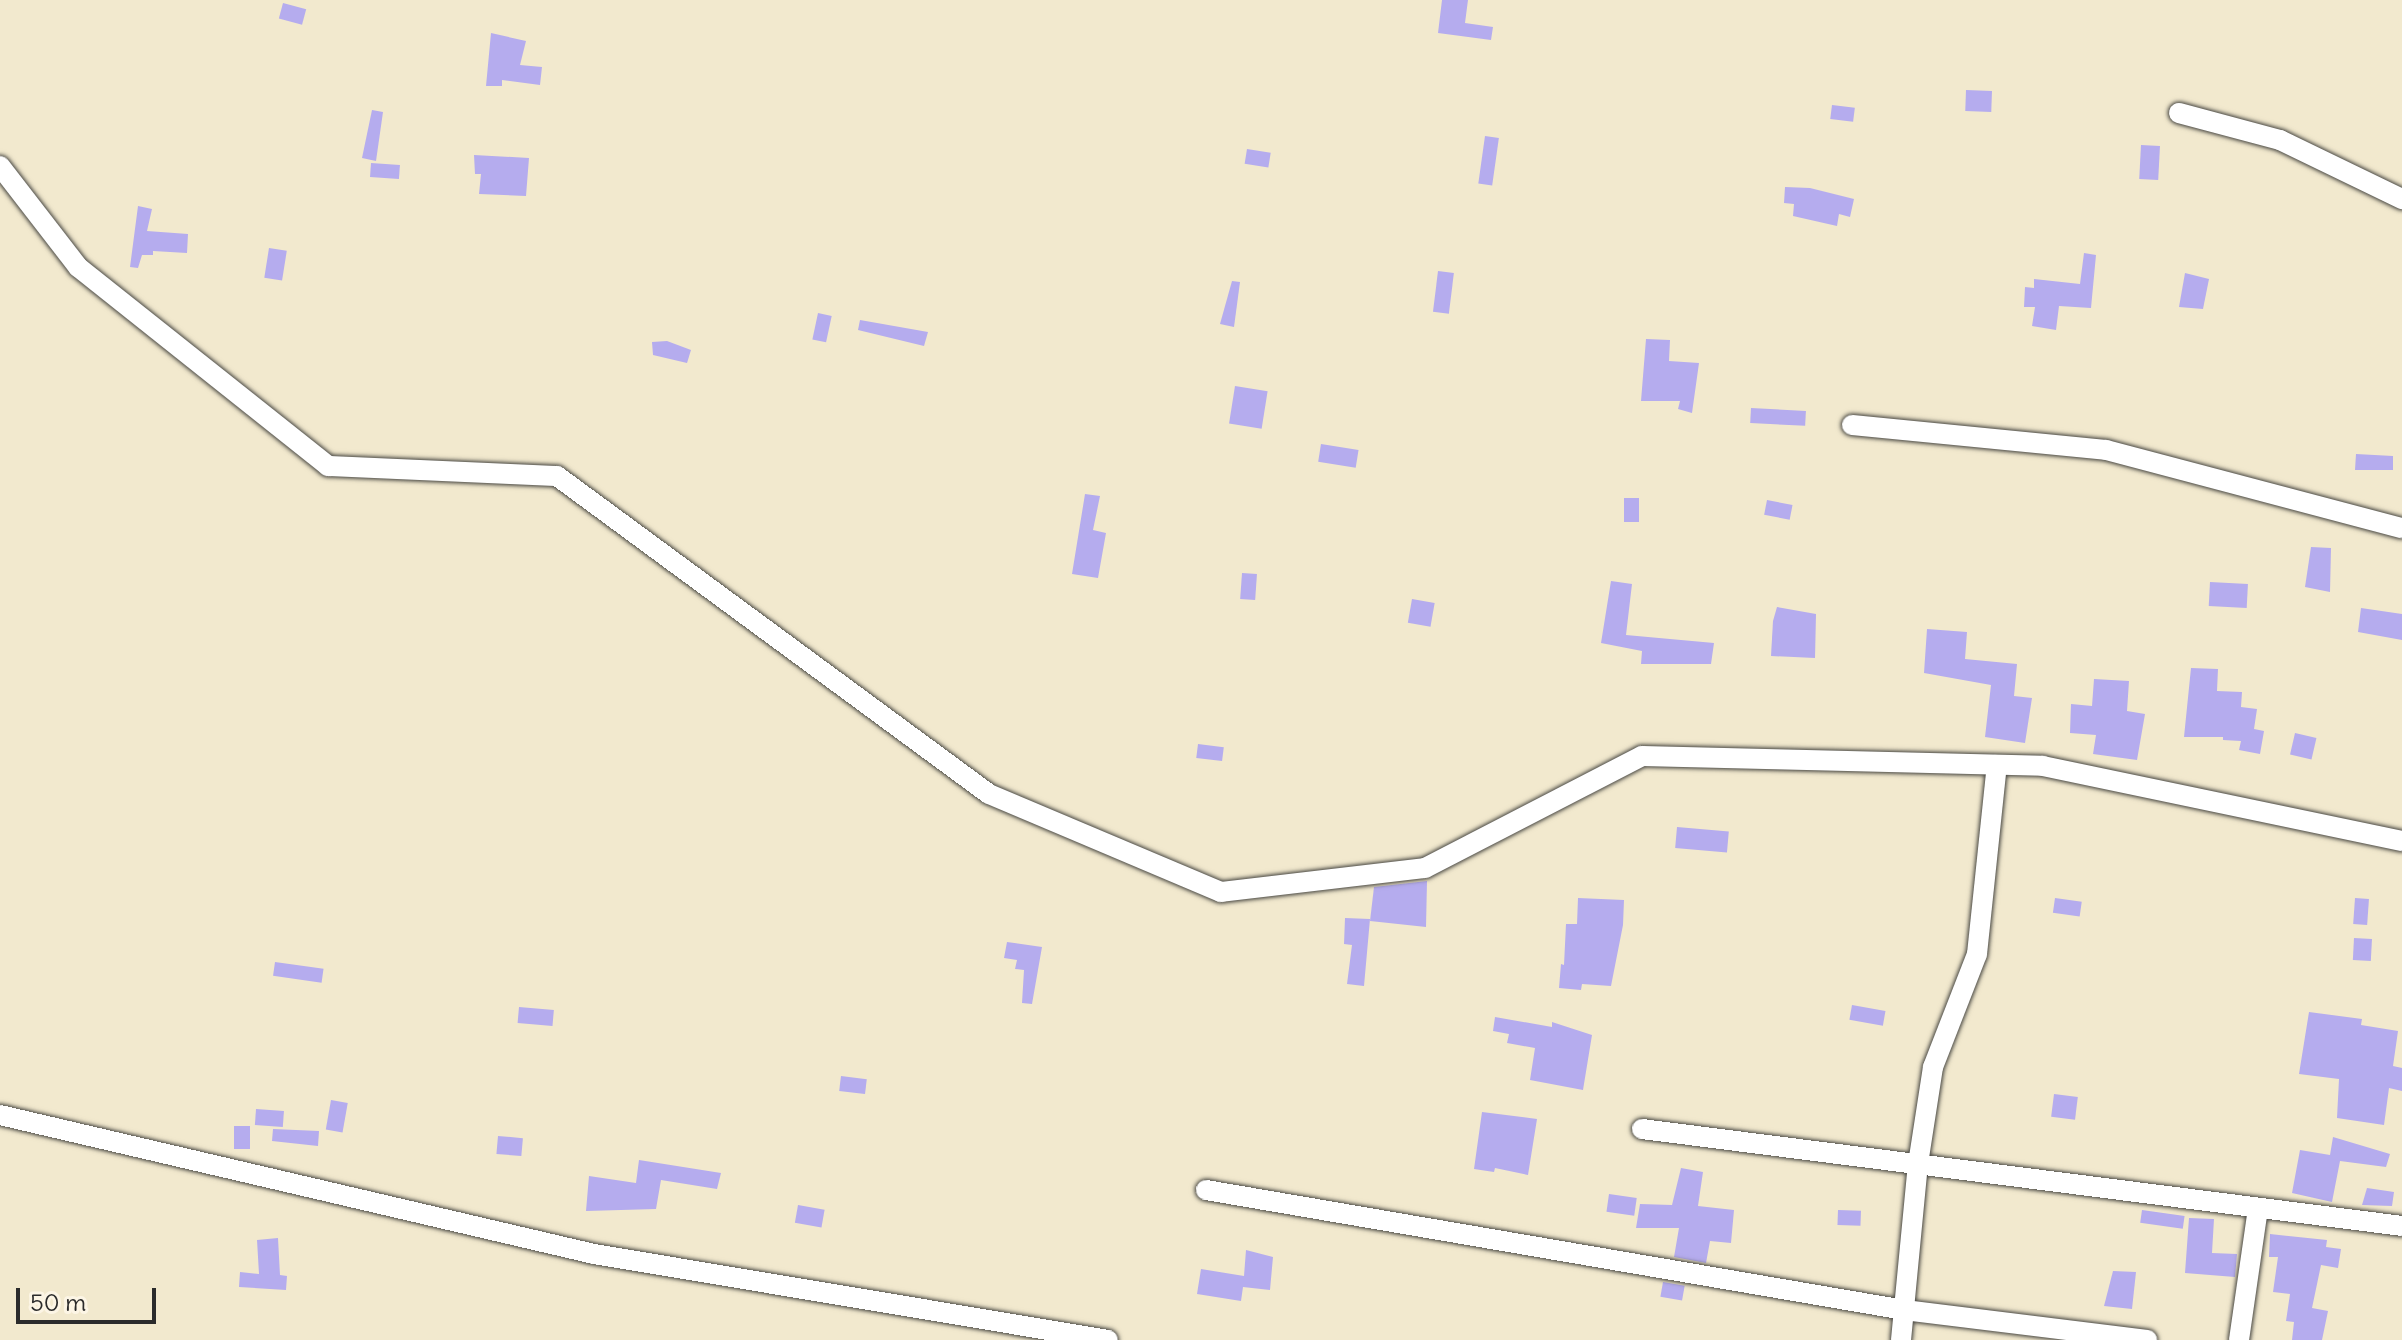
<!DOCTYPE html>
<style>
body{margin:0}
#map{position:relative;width:2402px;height:1340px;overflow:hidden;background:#f2e9ce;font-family:Delius,sans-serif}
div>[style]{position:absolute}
.building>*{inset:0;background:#b5acee;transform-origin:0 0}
.roads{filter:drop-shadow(0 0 2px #494843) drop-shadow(0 0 2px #494843)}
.street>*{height:20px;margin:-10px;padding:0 10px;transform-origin:10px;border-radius:10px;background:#fff}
span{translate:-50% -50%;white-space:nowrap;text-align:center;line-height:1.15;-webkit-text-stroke:6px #fcf5e5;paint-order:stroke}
.scale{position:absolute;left:16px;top:1288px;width:140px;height:36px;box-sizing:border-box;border:4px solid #2b2b2b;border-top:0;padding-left:10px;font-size:24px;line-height:28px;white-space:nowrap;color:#2b2b2b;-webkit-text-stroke:6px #fcf5e5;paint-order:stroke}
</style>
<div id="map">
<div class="building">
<div style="clip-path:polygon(1442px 0,1468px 0,1465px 23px,1493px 27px,1491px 40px,1438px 33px)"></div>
<div style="left:283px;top:3px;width:24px;height:16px;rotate:15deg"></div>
<div style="clip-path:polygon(491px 33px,526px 41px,520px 65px,542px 67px,540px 85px,502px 80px,502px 86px,486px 86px)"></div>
<div style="left:1966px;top:90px;width:26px;height:21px;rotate:2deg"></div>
<div style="left:1832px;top:105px;width:23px;height:14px;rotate:7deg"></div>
<div style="clip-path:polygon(372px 110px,383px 112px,376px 161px,362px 158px)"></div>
<div style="left:1485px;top:136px;width:14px;height:48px;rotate:8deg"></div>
<div style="left:2141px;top:145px;width:19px;height:34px;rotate:3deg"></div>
<div style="left:1247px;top:149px;width:24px;height:15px;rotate:9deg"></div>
<div style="clip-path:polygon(474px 155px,529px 158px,526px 196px,479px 194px,481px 174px,475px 174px)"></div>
<div style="left:371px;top:163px;width:29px;height:14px;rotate:4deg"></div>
<div style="clip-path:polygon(1785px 187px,1810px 188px,1854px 199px,1850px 217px,1839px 214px,1837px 226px,1793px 216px,1794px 204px,1784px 203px)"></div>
<div style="clip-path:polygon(138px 206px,152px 209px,147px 231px,188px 234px,187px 253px,153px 251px,153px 255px,142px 255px,138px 268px,130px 267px)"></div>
<div style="left:269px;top:248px;width:18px;height:30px;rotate:9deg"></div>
<div style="clip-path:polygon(2084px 253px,2096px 255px,2091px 308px,2059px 306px,2056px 330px,2032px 326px,2035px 307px,2024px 307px,2025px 287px,2034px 288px,2034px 279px,2080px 284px)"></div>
<div style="left:1438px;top:271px;width:16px;height:41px;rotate:7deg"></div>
<div style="clip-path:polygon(2185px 273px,2209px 279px,2203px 309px,2179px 307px)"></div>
<div style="clip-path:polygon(1232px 281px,1240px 282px,1234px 327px,1220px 324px)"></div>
<div style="left:818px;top:313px;width:14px;height:27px;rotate:12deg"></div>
<div style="clip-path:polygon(860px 320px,928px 332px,924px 346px,858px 330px)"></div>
<div style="clip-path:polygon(1646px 339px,1670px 340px,1669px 361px,1699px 363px,1692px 413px,1678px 409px,1680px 401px,1641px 401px)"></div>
<div style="clip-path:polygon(667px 341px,691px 350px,687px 363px,653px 355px,652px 342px)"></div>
<div style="left:1235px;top:386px;width:33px;height:38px;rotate:9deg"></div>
<div style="left:1751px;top:408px;width:55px;height:15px;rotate:3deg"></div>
<div style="left:1321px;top:444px;width:38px;height:18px;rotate:9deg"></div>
<div style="clip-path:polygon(2356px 454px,2393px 456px,2393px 470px,2355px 470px)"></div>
<div style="clip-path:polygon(1085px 494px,1100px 496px,1093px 530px,1106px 533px,1098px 578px,1072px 574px)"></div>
<div style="left:1624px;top:498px;width:15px;height:24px"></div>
<div style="left:1767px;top:500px;width:26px;height:15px;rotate:11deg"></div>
<div style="clip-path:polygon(2311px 547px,2331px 548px,2330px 592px,2305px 587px)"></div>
<div style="left:1242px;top:573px;width:15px;height:26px;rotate:4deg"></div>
<div style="clip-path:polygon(1611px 581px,1632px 584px,1626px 635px,1714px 643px,1711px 664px,1641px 664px,1642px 651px,1601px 643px)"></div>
<div style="left:2210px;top:582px;width:38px;height:24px;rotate:3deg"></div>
<div style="left:1412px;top:599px;width:23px;height:24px;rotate:10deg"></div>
<div style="clip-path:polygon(1777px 607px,1816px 614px,1815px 658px,1771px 656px,1773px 621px)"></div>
<div style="clip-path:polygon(2361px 608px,2402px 614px,2402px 640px,2358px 632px)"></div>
<div style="clip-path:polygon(1927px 629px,1967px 632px,1965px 659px,2017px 664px,2014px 696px,2032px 698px,2025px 743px,1985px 737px,1991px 685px,1924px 673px)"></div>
<div style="clip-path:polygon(2191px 668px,2218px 669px,2217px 691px,2242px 692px,2241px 707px,2257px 709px,2254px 729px,2264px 731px,2260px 754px,2239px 750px,2241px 741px,2223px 740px,2223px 737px,2184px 737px)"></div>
<div style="clip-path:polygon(2094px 679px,2129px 681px,2127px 711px,2145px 714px,2137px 760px,2093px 754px,2096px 735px,2070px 733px,2071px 704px,2092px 706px)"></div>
<div style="left:2295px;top:733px;width:22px;height:22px;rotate:13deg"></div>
<div style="left:1198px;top:744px;width:26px;height:14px;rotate:7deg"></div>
<div style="left:1677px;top:827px;width:52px;height:21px;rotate:5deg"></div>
<div style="clip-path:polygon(1427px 881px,1426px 927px,1370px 921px,1374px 887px)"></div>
<div style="clip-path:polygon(1578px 898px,1624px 900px,1623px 925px,1611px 986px,1582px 984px,1581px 990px,1559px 988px,1561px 964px,1564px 965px,1566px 924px,1577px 924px)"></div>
<div style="left:2055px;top:898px;width:27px;height:15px;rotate:8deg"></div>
<div style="left:2355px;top:898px;width:14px;height:26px;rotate:4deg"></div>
<div style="clip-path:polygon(1345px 918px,1370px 919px,1364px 986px,1347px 984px,1352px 945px,1344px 944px)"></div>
<div style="left:2354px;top:938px;width:18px;height:22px;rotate:3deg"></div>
<div style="clip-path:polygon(1007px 942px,1042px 947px,1032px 1004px,1022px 1003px,1024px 970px,1015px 969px,1017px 960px,1004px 958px)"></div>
<div style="left:275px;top:962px;width:49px;height:14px;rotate:8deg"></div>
<div style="left:1852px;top:1005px;width:34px;height:15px;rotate:10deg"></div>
<div style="left:519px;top:1007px;width:35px;height:16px;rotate:5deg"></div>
<div style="clip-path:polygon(2309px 1012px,2362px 1019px,2361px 1025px,2398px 1031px,2393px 1066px,2402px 1068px,2402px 1091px,2389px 1088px,2384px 1125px,2337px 1118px,2339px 1079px,2299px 1074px)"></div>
<div style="clip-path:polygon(1495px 1017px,1552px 1027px,1552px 1022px,1592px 1035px,1583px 1090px,1530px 1080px,1535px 1048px,1507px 1043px,1509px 1034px,1493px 1031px)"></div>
<div style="left:841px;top:1076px;width:26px;height:15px;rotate:7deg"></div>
<div style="left:2054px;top:1094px;width:24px;height:23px;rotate:7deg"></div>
<div style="left:331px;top:1100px;width:17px;height:30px;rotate:10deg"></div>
<div style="left:256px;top:1109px;width:28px;height:16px;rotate:4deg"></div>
<div style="clip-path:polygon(1482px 1112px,1537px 1119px,1528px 1175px,1495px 1168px,1494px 1172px,1474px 1169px)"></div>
<div style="left:234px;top:1126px;width:16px;height:23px"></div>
<div style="clip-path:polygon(273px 1129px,319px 1131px,318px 1146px,272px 1141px)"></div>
<div style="left:498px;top:1136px;width:25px;height:18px;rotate:5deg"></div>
<div style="clip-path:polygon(2333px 1137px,2390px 1154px,2386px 1167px,2340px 1161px,2332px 1202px,2292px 1193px,2300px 1150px,2330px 1155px)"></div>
<div style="clip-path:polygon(639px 1160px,721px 1173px,717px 1189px,661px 1180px,656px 1209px,586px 1211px,589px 1176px,636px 1183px)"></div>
<div style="clip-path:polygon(1681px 1168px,1703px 1172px,1698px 1206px,1734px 1210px,1731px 1243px,1710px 1241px,1706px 1263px,1674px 1257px,1679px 1228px,1636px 1228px,1640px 1204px,1672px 1205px)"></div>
<div style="clip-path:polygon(2367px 1188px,2394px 1192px,2392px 1206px,2362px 1205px)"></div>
<div style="left:1609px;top:1194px;width:28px;height:18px;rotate:8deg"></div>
<div style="left:798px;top:1205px;width:27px;height:18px;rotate:10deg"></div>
<div style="left:1838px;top:1210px;width:23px;height:15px;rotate:2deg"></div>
<div style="left:2142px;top:1210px;width:43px;height:13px;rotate:8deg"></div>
<div style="clip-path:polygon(2189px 1218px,2214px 1219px,2212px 1253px,2237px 1254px,2235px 1277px,2185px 1273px)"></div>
<div style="clip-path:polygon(2270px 1234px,2327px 1240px,2326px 1247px,2341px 1249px,2338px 1268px,2321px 1265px,2312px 1308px,2328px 1311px,2322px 1340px,2292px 1340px,2294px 1322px,2286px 1321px,2290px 1294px,2273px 1292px,2278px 1257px,2269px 1257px)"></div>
<div style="clip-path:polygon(278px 1238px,280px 1275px,287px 1276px,286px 1290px,239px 1287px,240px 1272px,259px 1274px,257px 1240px)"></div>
<div style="clip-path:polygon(1246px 1250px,1273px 1257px,1270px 1290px,1243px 1287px,1241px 1301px,1197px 1294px,1201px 1269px,1244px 1276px)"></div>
<div style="clip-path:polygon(2113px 1271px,2136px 1272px,2132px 1309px,2104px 1306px)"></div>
<div style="left:1663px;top:1282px;width:22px;height:15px;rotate:10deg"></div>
</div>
<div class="roads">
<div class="street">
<div style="left:2179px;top:113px;width:105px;rotate:15deg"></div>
<div style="left:2280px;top:140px;width:136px;rotate:25.8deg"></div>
<div style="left:0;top:166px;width:128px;rotate:52.3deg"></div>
<div style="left:78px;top:267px;width:320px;rotate:38.5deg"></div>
<div style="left:328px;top:466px;width:229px;rotate:2.5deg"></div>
<div style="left:557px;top:476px;width:536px;rotate:36.36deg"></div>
<div style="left:989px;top:794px;width:252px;rotate:22.9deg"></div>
<div style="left:1221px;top:892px;width:205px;rotate:-6.7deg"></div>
<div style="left:1425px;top:868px;width:244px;rotate:-27.3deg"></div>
<div style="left:1642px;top:756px;width:401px;rotate:1.4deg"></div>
<div style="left:2043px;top:766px;width:367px;rotate:11.8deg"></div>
<div style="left:1852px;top:425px;width:255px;rotate:5.6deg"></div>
<div style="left:2106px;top:450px;width:306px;rotate:14.8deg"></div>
<div style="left:0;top:1115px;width:610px;rotate:13.17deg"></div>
<div style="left:594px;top:1254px;width:521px;rotate:9.5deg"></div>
<div style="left:1642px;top:1129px;width:766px;rotate:7.27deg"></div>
<div style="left:1206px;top:1190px;width:708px;rotate:9.75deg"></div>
<div style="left:1904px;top:1310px;width:245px;rotate:7deg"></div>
<div style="left:1901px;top:1340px;width:177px;rotate:-84.5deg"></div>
<div style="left:1918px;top:1164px;width:98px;rotate:-81.2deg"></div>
<div style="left:1933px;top:1067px;width:121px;rotate:-68.7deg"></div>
<div style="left:1977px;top:954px;width:190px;rotate:-84deg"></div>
<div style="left:2239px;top:1340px;width:133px;rotate:-81.8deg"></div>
</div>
</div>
<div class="scale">50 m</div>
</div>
